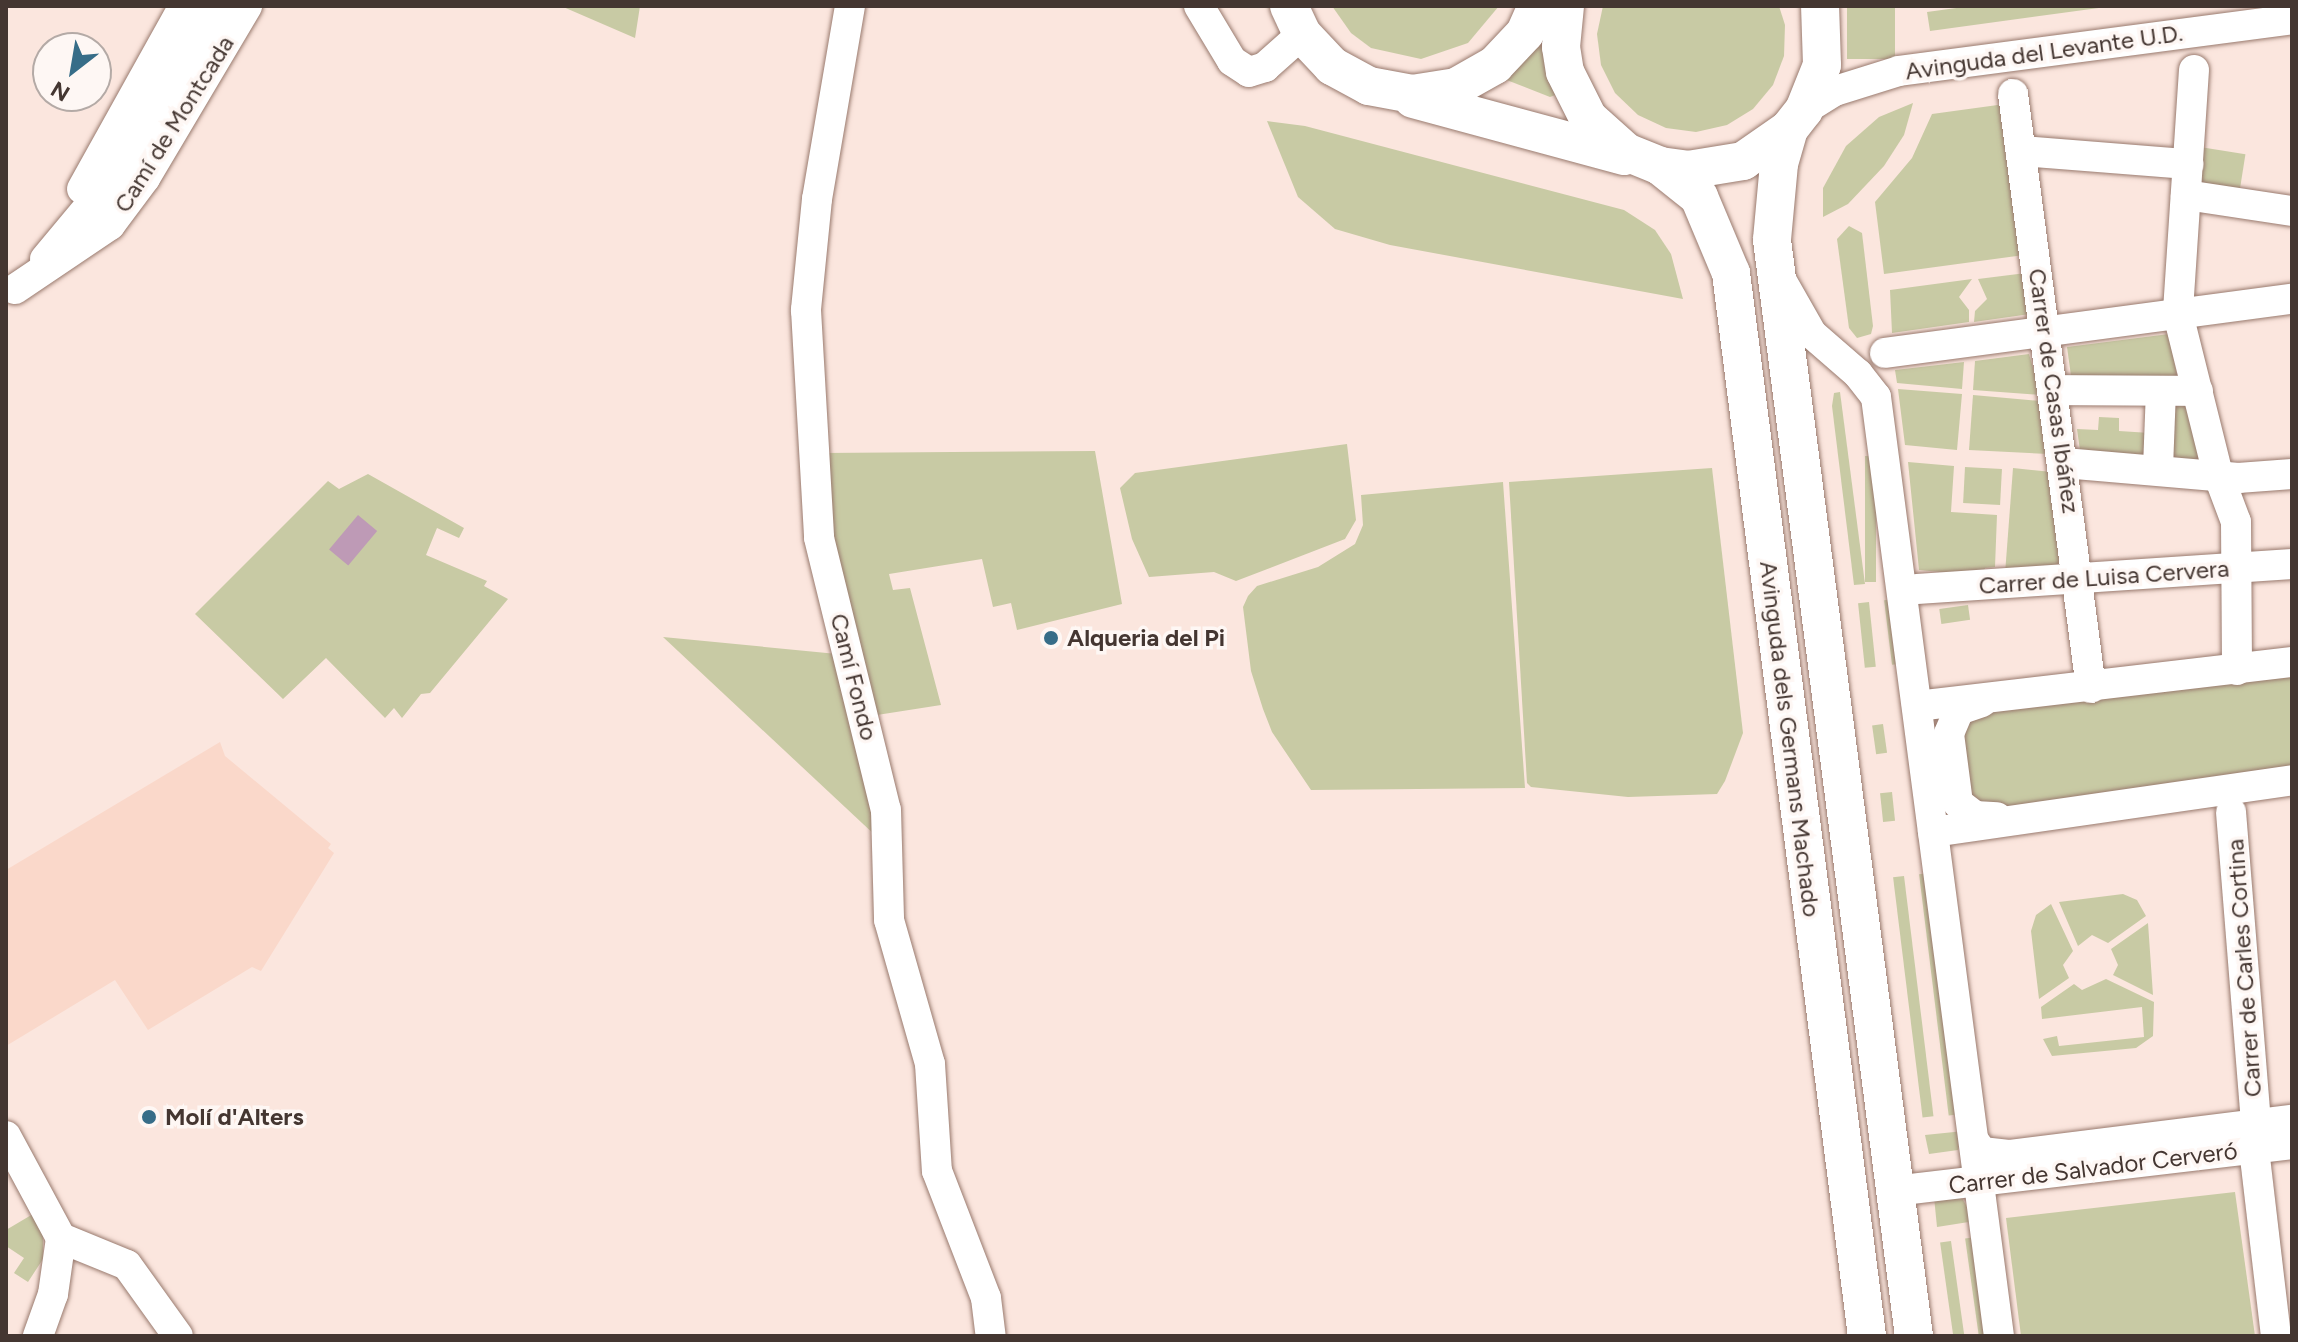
<!DOCTYPE html>
<meta charset="utf-8">
<style>
body{margin:0}
#map{position:relative;width:2298px;height:1342px;overflow:hidden;background:#fbe6de;font-family:Figtree,sans-serif}
div>[style]{position:absolute}
.built>*{inset:0;background:#fad8ca}
.green>*{inset:0;background:#c8caa4;transform-origin:0 0}
.water>*{inset:0;background:#be9ab6;transform-origin:0 0}
.roads{filter:drop-shadow(0 0 2px #997a6e) drop-shadow(0 0 2px #997a6e)}
.minor>*{height:30px;margin:-15px;padding:0 15px;transform-origin:15px;border-radius:15px;background:#fff}
.major>*{height:38px;margin:-19px;padding:0 19px;transform-origin:19px;border-radius:19px;background:#fff}
.dots>*{width:22px;height:22px;translate:-50% -50%;box-sizing:border-box;border:4px solid #fef7f4;border-radius:50%}
span{translate:-50% -50%;white-space:nowrap;text-align:center;line-height:1.15;-webkit-text-stroke:7px #fef7f4;paint-order:stroke}
.street-label{font-size:24px;color:#443631}
.poi-label{font-size:24px;color:#443631;font-weight:700}
.left{translate:0 -50%;text-align:left}
.frame{position:absolute;inset:0;border:8px solid #443631;pointer-events:none}
.north{position:absolute;left:32px;top:32px;width:80px;height:80px;box-sizing:border-box;background:#fef7f4;border:2px solid #b4aaa6;border-radius:50%;rotate:211deg;font-size:22px;font-weight:700;line-height:32px;text-align:center;color:#443631}
.north::after{content:'';display:block;margin:auto;width:28px;height:36px;background:#376d88;clip-path:polygon(50% 0,100% 100%,50% 72%,0 100%)}
</style>
<div id="map">
<div class="built">
<div style="clip-path:polygon(220px 742px,225px 756px,331px 844px,328px 848px,334px 853px,261px 971px,252px 967px,148px 1030px,115px 980px,6px 1046px,6px 870px)"></div>
</div>
<div class="green">
<div style="clip-path:polygon(561px 6px,640px 6px,635px 38px)"></div>
<div style="clip-path:polygon(1332px 6px,1499px 6px,1468px 43px,1421px 59px,1371px 48px,1351px 33px)"></div>
<div style="clip-path:polygon(1603px 6px,1779px 6px,1785px 25px,1784px 56px,1773px 85px,1753px 109px,1727px 125px,1696px 132px,1666px 128px,1638px 115px,1615px 93px,1601px 65px,1597px 34px)"></div>
<div style="left:1847px;top:6px;width:48px;height:53px"></div>
<div style="clip-path:polygon(1971px 6px,2106px 6px,2106px 7px,1930px 31px,1927px 12px)"></div>
<div style="clip-path:polygon(1545px 18px,1558px 94px,1550px 97px,1504px 79px)"></div>
<div style="clip-path:polygon(1913px 103px,1904px 135px,1884px 166px,1848px 204px,1823px 217px,1823px 188px,1846px 146px,1879px 117px)"></div>
<div style="clip-path:polygon(2005px 104px,2024px 255px,1884px 274px,1875px 202px,1912px 158px,1932px 114px)"></div>
<div style="clip-path:polygon(1267px 121px,1305px 126px,1624px 210px,1655px 230px,1671px 254px,1683px 299px,1390px 245px,1335px 229px,1298px 197px)"></div>
<div style="left:2200px;top:147px;width:46px;height:43px;rotate:9deg"></div>
<div style="clip-path:polygon(1849px 226px,1862px 233px,1873px 326px,1871px 334px,1857px 338px,1849px 328px,1837px 239px)"></div>
<div style="clip-path:polygon(2026px 273px,2030px 314px,1974px 322px,1975px 311px,1987px 299px,1978px 279px)"></div>
<div style="clip-path:polygon(1972px 279px,1959px 297px,1969px 310px,1969px 322px,1892px 333px,1890px 290px)"></div>
<div style="clip-path:polygon(2169px 334px,2178px 381px,2072px 383px,2067px 347px)"></div>
<div style="clip-path:polygon(2029px 354px,2041px 395px,1973px 390px,1975px 361px)"></div>
<div style="clip-path:polygon(1964px 362px,1962px 389px,1897px 383px,1895px 370px)"></div>
<div style="clip-path:polygon(1898px 389px,1962px 394px,1957px 450px,1905px 445px)"></div>
<div style="clip-path:polygon(1840px 392px,1865px 584px,1854px 585px,1832px 406px,1834px 393px)"></div>
<div style="clip-path:polygon(1973px 395px,2041px 401px,2048px 454px,1969px 450px)"></div>
<div style="clip-path:polygon(2188px 399px,2208px 462px,2165px 463px,2168px 405px)"></div>
<div style="clip-path:polygon(2099px 417px,2119px 418px,2119px 431px,2150px 433px,2149px 462px,2081px 458px,2077px 429px,2098px 430px)"></div>
<div style="clip-path:polygon(1347px 444px,1356px 520px,1345px 539px,1236px 581px,1214px 572px,1149px 577px,1132px 539px,1120px 488px,1135px 473px)"></div>
<div style="clip-path:polygon(1095px 451px,1122px 604px,1017px 630px,1011px 603px,993px 607px,982px 559px,889px 574px,893px 590px,910px 588px,941px 705px,877px 715px,829px 542px,822px 453px)"></div>
<div style="left:1865px;top:456px;width:11px;height:126px"></div>
<div style="clip-path:polygon(1908px 462px,1954px 466px,1951px 512px,1997px 515px,1995px 567px,1985px 568px,1984px 576px,1919px 570px)"></div>
<div style="left:1965px;top:467px;width:37px;height:36px;rotate:3deg"></div>
<div style="clip-path:polygon(1712px 468px,1743px 733px,1725px 781px,1717px 794px,1628px 797px,1531px 787px,1527px 783px,1509px 482px)"></div>
<div style="clip-path:polygon(2013px 468px,2052px 472px,2062px 566px,2005px 574px)"></div>
<div style="clip-path:polygon(368px 474px,464px 528px,459px 538px,437px 528px,426px 555px,487px 581px,484px 586px,508px 599px,430px 693px,421px 694px,402px 718px,394px 708px,385px 718px,326px 658px,283px 699px,195px 614px,328px 481px,339px 489px)"></div>
<div style="clip-path:polygon(1503px 482px,1525px 788px,1311px 790px,1272px 732px,1263px 709px,1251px 671px,1243px 607px,1248px 596px,1257px 586px,1318px 567px,1355px 544px,1363px 525px,1361px 495px)"></div>
<div style="left:1895px;top:599px;width:65px;height:11px;rotate:83deg"></div>
<div style="left:1869px;top:602px;width:65px;height:11px;rotate:84deg"></div>
<div style="left:1968px;top:605px;width:15px;height:29px;rotate:82deg"></div>
<div style="clip-path:polygon(663px 637px,837px 654px,877px 837px)"></div>
<div style="clip-path:polygon(2292px 672px,2292px 772px,1990px 811px,1974px 808px,1961px 723px,1975px 714px)"></div>
<div style="left:1883px;top:724px;width:29px;height:11px;rotate:82deg"></div>
<div style="left:1892px;top:792px;width:29px;height:12px;rotate:84deg"></div>
<div style="left:1930px;top:873px;width:243px;height:11px;rotate:83deg"></div>
<div style="left:1904px;top:876px;width:242px;height:11px;rotate:83deg"></div>
<div style="clip-path:polygon(2123px 894px,2137px 900px,2146px 916px,2108px 943px,2092px 935px,2078px 946px,2059px 902px)"></div>
<div style="clip-path:polygon(2051px 904px,2073px 951px,2063px 965px,2069px 978px,2039px 999px,2031px 931px,2036px 915px)"></div>
<div style="clip-path:polygon(2148px 923px,2153px 995px,2113px 975px,2118px 965px,2111px 949px)"></div>
<div style="clip-path:polygon(2106px 979px,2154px 1002px,2153px 1036px,2136px 1048px,2052px 1056px,2043px 1039px,2057px 1036px,2059px 1046px,2144px 1037px,2142px 1007px,2042px 1019px,2041px 1007px,2074px 984px,2082px 990px)"></div>
<div style="clip-path:polygon(1964px 1131px,1958px 1150px,1929px 1154px,1925px 1135px)"></div>
<div style="clip-path:polygon(2235px 1192px,2255px 1336px,2021px 1336px,2006px 1218px)"></div>
<div style="clip-path:polygon(1934px 1197px,1962px 1198px,1975px 1221px,1937px 1227px)"></div>
<div style="clip-path:polygon(33px 1214px,43px 1234px,43px 1259px,28px 1282px,14px 1273px,24px 1258px,6px 1246px,6px 1230px)"></div>
<div style="left:1976px;top:1237px;width:100px;height:11px;rotate:82deg"></div>
<div style="left:1951px;top:1241px;width:96px;height:11px;rotate:82deg"></div>
</div>
<div class="water">
<div style="left:358px;top:515px;width:25px;height:45px;rotate:40deg"></div>
</div>
<div class="roads">
<div class="minor">
<div style="left:850px;top:6px;width:196px;rotate:99.7deg"></div>
<div style="left:817px;top:199px;width:112px;rotate:95.7deg"></div>
<div style="left:806px;top:310px;width:228px;rotate:86.7deg"></div>
<div style="left:819px;top:538px;width:280px;rotate:76.2deg"></div>
<div style="left:886px;top:810px;width:110px;rotate:88.4deg"></div>
<div style="left:889px;top:920px;width:150px;rotate:74.1deg"></div>
<div style="left:930px;top:1064px;width:107px;rotate:86.3deg"></div>
<div style="left:937px;top:1171px;width:136px;rotate:68.9deg"></div>
<div style="left:986px;top:1298px;width:38px;rotate:83deg"></div>
<div style="left:1199px;top:6px;width:64px;rotate:59deg"></div>
<div style="left:1232px;top:61px;width:20px;rotate:33deg"></div>
<div style="left:1249px;top:72px;width:17px;rotate:-17deg"></div>
<div style="left:1265px;top:67px;width:50px;rotate:-41.7deg"></div>
<div style="left:2194px;top:70px;width:245px;rotate:93.8deg"></div>
<div style="left:2178px;top:314px;width:165px;rotate:76deg"></div>
<div style="left:2218px;top:474px;width:51px;rotate:69.4deg"></div>
<div style="left:2236px;top:522px;width:148px;rotate:89.6deg"></div>
<div style="left:2013px;top:94px;width:599px;rotate:82.52deg"></div>
<div style="left:1804px;top:110px;width:36px;rotate:-32deg"></div>
<div style="left:1835px;top:91px;width:67px;rotate:-17.4deg"></div>
<div style="left:1899px;top:71px;width:396px;rotate:-7.5deg"></div>
<div style="left:2021px;top:151px;width:168px;rotate:4.5deg"></div>
<div style="left:82px;top:189px;width:210px;rotate:-60.9deg"></div>
<div style="left:2186px;top:195px;width:107px;rotate:8.6deg"></div>
<div style="left:45px;top:259px;width:103px;rotate:-50.1deg"></div>
<div style="left:111px;top:180px;width:203px;rotate:-58.9deg"></div>
<div style="left:1780px;top:278px;width:64px;rotate:60.3deg"></div>
<div style="left:1812px;top:334px;width:61px;rotate:41deg"></div>
<div style="left:1858px;top:374px;width:29px;rotate:52deg"></div>
<div style="left:1876px;top:397px;width:947px;rotate:82.54deg"></div>
<div style="left:15px;top:289px;width:115px;rotate:-34deg"></div>
<div style="left:110px;top:225px;width:59px;rotate:-53.3deg"></div>
<div style="left:145px;top:178px;width:200px;rotate:-59.3deg"></div>
<div style="left:1885px;top:353px;width:411px;rotate:-7.6deg"></div>
<div style="left:2054px;top:390px;width:144px;rotate:0.4deg"></div>
<div style="left:2064px;top:463px;width:175px;rotate:4.9deg"></div>
<div style="left:2238px;top:478px;width:54px;rotate:-4.2deg"></div>
<div style="left:2158px;top:468px;width:77px;rotate:-87.8deg"></div>
<div style="left:1917px;top:589px;width:376px;rotate:-3.8deg"></div>
<div style="left:1982px;top:702px;width:24px;rotate:161deg"></div>
<div style="left:1959px;top:710px;width:26px;rotate:113deg"></div>
<div style="left:1949px;top:734px;width:70px;rotate:82.6deg"></div>
<div style="left:1958px;top:803px;width:21px;rotate:37deg"></div>
<div style="left:1975px;top:816px;width:22px;rotate:3deg"></div>
<div style="left:1917px;top:706px;width:378px;rotate:-6.7deg"></div>
<div style="left:2231px;top:812px;width:313px;rotate:85.4deg"></div>
<div style="left:1933px;top:832px;width:363px;rotate:-8.2deg"></div>
<div style="left:6px;top:1136px;width:116px;rotate:61.7deg"></div>
<div style="left:61px;top:1238px;width:57px;rotate:98.1deg"></div>
<div style="left:53px;top:1294px;width:45px;rotate:109.7deg"></div>
<div style="left:1975px;top:1142px;width:12px;rotate:55deg"></div>
<div style="left:1982px;top:1152px;width:27px;rotate:6deg"></div>
<div style="left:2009px;top:1155px;width:285px;rotate:-7.1deg"></div>
<div style="left:2254px;top:1149px;width:188px;rotate:83.3deg"></div>
<div style="left:1894px;top:1191px;width:401px;rotate:-6.7deg"></div>
<div style="left:61px;top:1238px;width:71px;rotate:22.2deg"></div>
<div style="left:127px;top:1265px;width:87px;rotate:54.3deg"></div>
</div>
<div class="major">
<div style="left:1289px;top:6px;width:31px;rotate:65deg"></div>
<div style="left:1302px;top:34px;width:44px;rotate:46.8deg"></div>
<div style="left:1332px;top:66px;width:42px;rotate:28.4deg"></div>
<div style="left:1369px;top:86px;width:44px;rotate:10.5deg"></div>
<div style="left:1412px;top:94px;width:45px;rotate:-9deg"></div>
<div style="left:1456px;top:87px;width:45px;rotate:-29.4deg"></div>
<div style="left:1495px;top:65px;width:44px;rotate:-46.8deg"></div>
<div style="left:1525px;top:33px;width:30px;rotate:-66deg"></div>
<div style="left:1565px;top:6px;width:41px;rotate:95.6deg"></div>
<div style="left:1561px;top:47px;width:25px;rotate:81deg"></div>
<div style="left:1565px;top:72px;width:51px;rotate:63.4deg"></div>
<div style="left:1588px;top:118px;width:51px;rotate:41.8deg"></div>
<div style="left:1626px;top:152px;width:37px;rotate:22deg"></div>
<div style="left:1660px;top:166px;width:28px;rotate:8deg"></div>
<div style="left:1688px;top:170px;width:56px;rotate:-9.3deg"></div>
<div style="left:1743px;top:161px;width:56px;rotate:-34.8deg"></div>
<div style="left:1789px;top:129px;width:24px;rotate:-52deg"></div>
<div style="left:1804px;top:110px;width:48px;rotate:-68.2deg"></div>
<div style="left:1822px;top:65px;width:59px;rotate:-91.9deg"></div>
<div style="left:1413px;top:99px;width:219px;rotate:15.1deg"></div>
<div style="left:1789px;top:129px;width:36px;rotate:106deg"></div>
<div style="left:1779px;top:164px;width:76px;rotate:95.3deg"></div>
<div style="left:1772px;top:240px;width:1105px;rotate:82.62deg"></div>
<div style="left:1660px;top:166px;width:50px;rotate:38.5deg"></div>
<div style="left:1699px;top:197px;width:82px;rotate:67.2deg"></div>
<div style="left:1731px;top:273px;width:1072px;rotate:82.71deg"></div>
</div>
</div>
<div class="dots">
<div style="left:1051px;top:638px;background:#376d88"></div>
<div style="left:149px;top:1117px;background:#376d88"></div>
</div>
<div class="street-label">
<span style="left:2044px;top:52px;rotate:-8deg">Avinguda del Levante U.D.</span>
<span style="left:174px;top:124px;rotate:-58deg">Camí de Montcada</span>
<span style="left:2054px;top:391px;rotate:82deg">Carrer de Casas Ibáñez</span>
<span style="left:2104px;top:577px;rotate:-4deg">Carrer de Luisa Cervera</span>
<span style="left:854px;top:677px;rotate:76deg">Camí Fondo</span>
<span style="left:1790px;top:739px;rotate:83deg">Avinguda dels Germans Machado</span>
<span style="left:2244px;top:968px;rotate:-94deg">Carrer de Carles Cortina</span>
<span style="left:2093px;top:1168px;rotate:-7deg">Carrer de Salvador Cerveró</span>
</div>
<div class="poi-label">
<span class="left" style="left:1067px;top:638px">Alqueria del Pi</span>
<span class="left" style="left:165px;top:1117px">Molí d'Alters</span>
</div>
<div class="frame"></div>
<div class="north">N</div>
</div>
